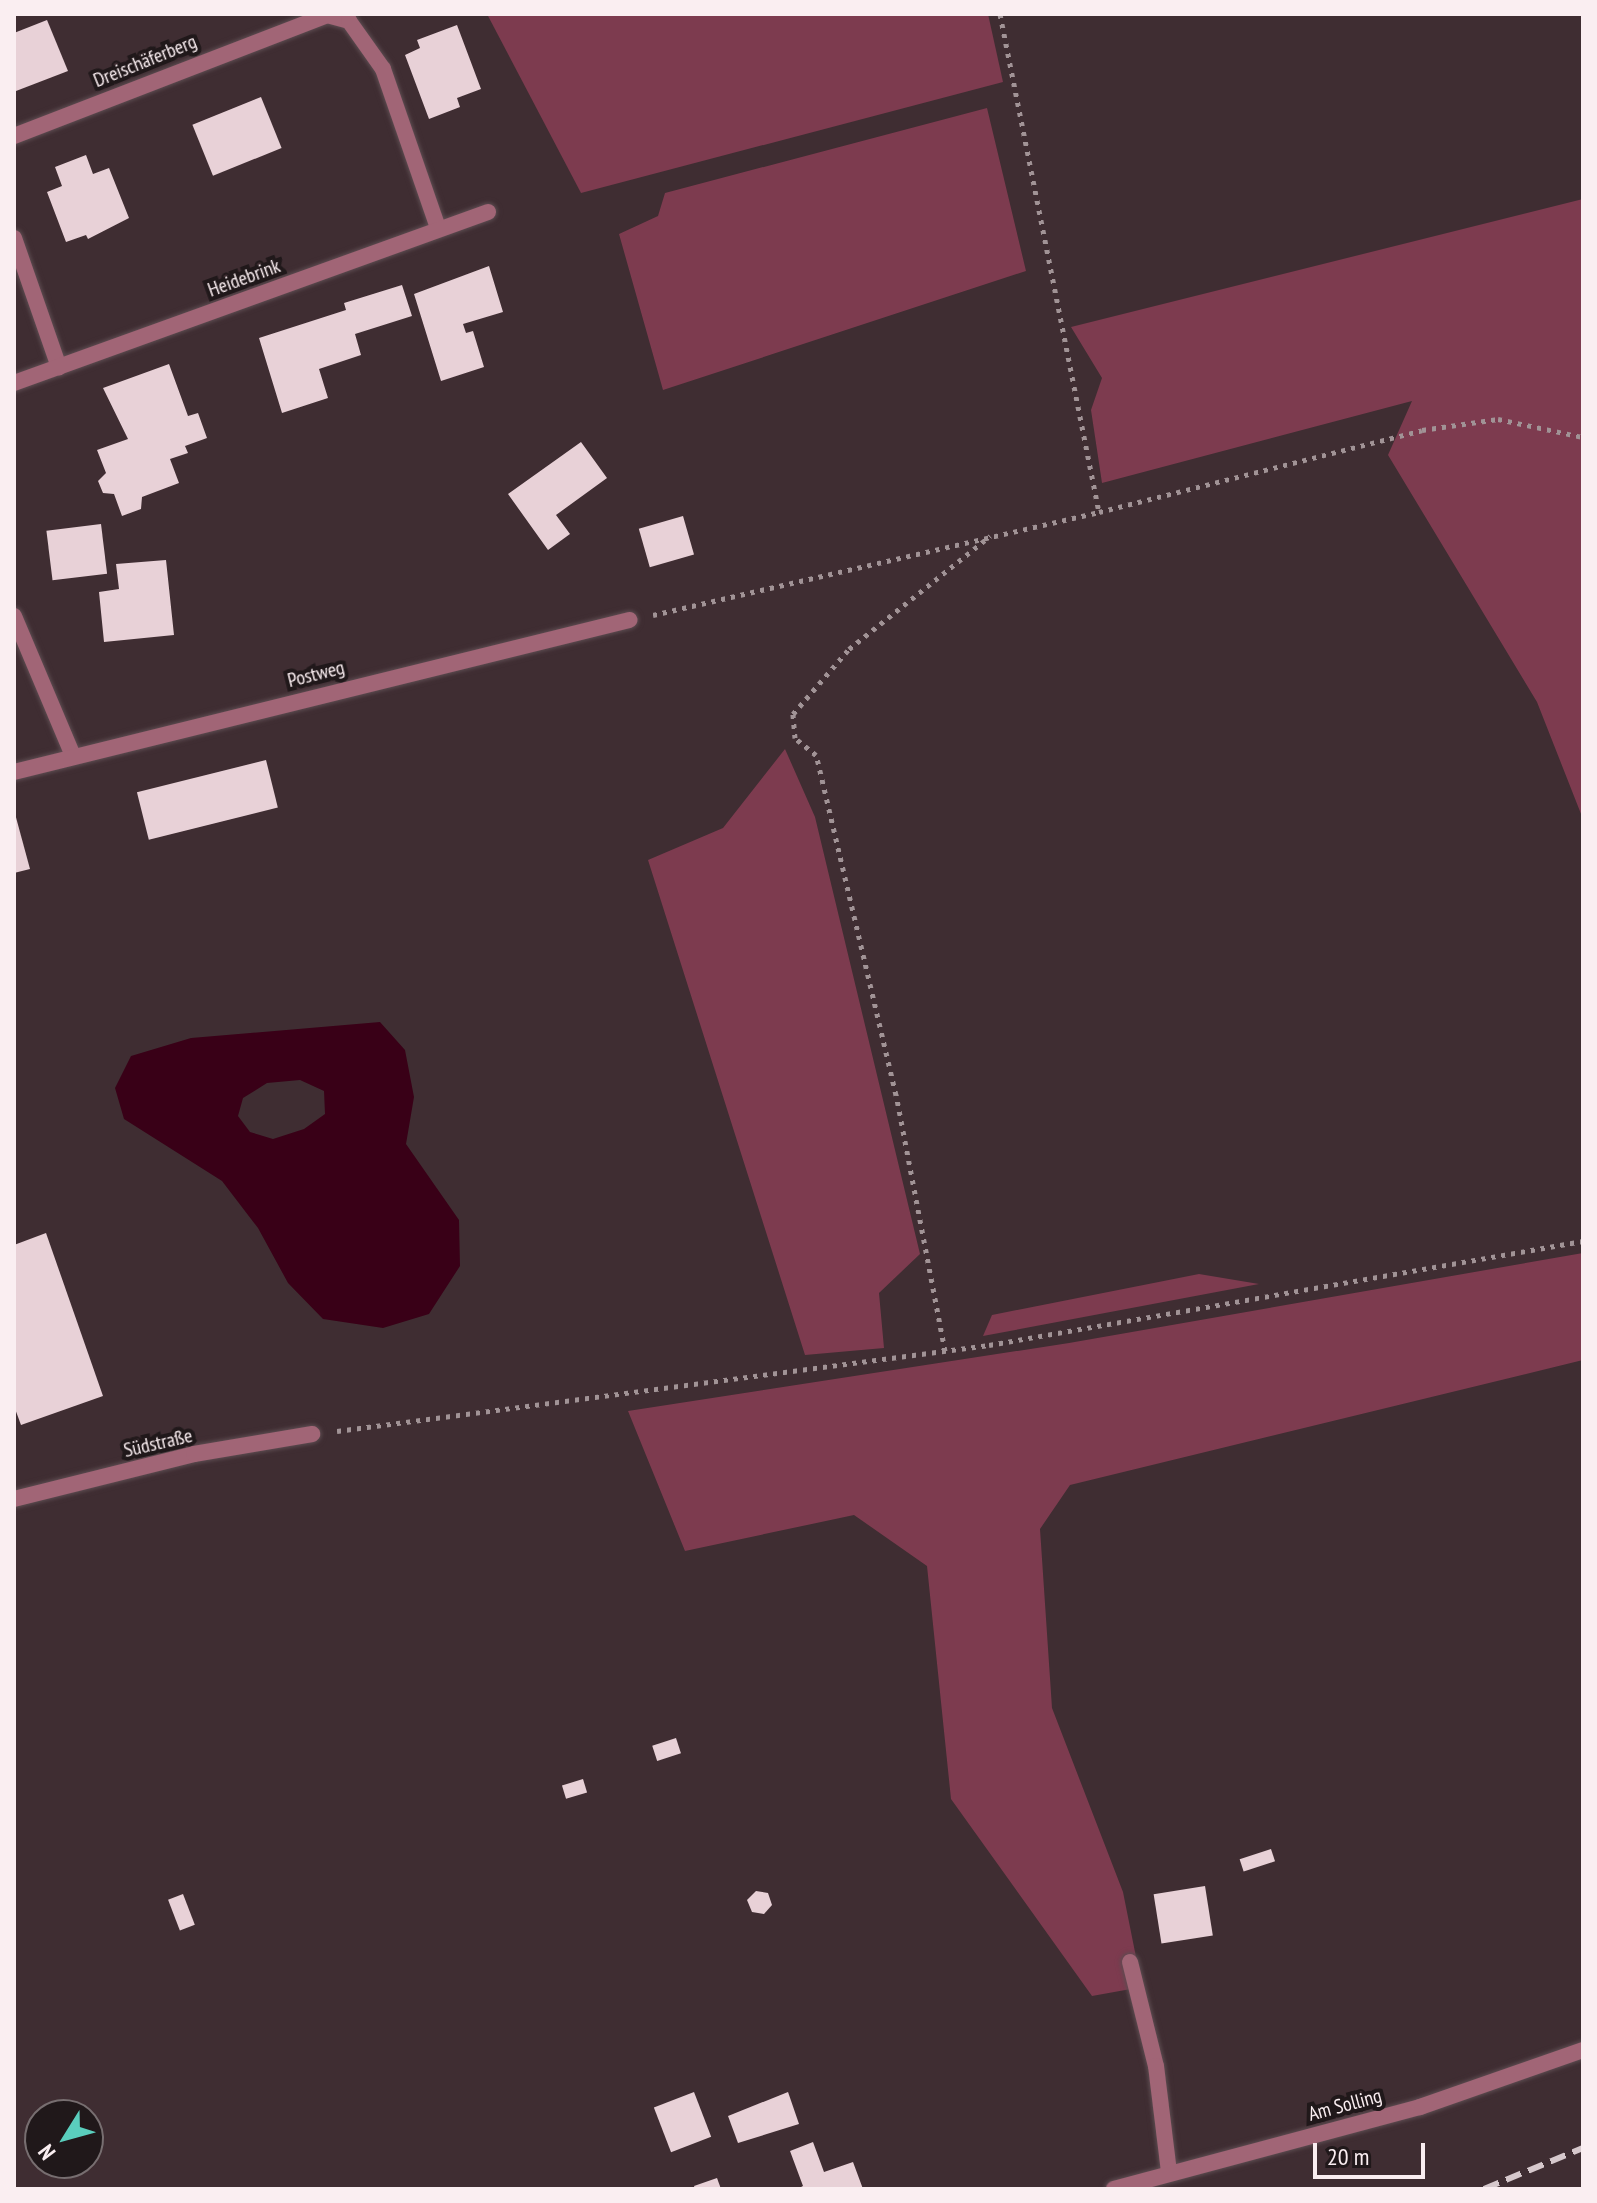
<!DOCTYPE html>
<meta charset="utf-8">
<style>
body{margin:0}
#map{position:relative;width:1597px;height:2203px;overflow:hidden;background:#3f2d32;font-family:"PT Sans Narrow",sans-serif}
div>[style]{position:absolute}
.green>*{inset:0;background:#7d3b4f}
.water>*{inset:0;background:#390017}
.building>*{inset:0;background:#e8d1d7;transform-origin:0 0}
.path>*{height:5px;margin-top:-2.5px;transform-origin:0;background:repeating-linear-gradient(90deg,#a19396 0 4px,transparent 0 10px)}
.roads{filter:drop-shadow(0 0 2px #5d4c51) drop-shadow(0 0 2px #5d4c51)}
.service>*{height:16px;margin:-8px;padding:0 8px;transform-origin:8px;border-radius:8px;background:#a16576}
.minor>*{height:16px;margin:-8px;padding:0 8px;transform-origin:8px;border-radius:8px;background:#a16576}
.rail>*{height:6px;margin-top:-3px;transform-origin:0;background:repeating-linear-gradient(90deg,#d6c8cc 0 16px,transparent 0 24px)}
span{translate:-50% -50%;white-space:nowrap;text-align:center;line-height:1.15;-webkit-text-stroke:8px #20181a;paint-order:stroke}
.street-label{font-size:20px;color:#faeef1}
.frame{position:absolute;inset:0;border:16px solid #faeef1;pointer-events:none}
.north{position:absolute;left:24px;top:2099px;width:80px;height:80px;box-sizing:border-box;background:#20181a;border:2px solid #776e70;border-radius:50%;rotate:233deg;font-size:22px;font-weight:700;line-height:32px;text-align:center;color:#faeef1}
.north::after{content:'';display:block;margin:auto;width:28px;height:36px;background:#5acebd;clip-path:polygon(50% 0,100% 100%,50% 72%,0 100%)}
.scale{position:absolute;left:1313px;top:2143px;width:112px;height:36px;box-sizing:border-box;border:4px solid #faeef1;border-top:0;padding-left:10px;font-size:24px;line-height:28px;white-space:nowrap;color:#faeef1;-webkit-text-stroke:6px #20181a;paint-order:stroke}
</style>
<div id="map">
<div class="green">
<div style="clip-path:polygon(487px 14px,988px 14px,1003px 82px,581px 193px)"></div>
<div style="clip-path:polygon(987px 108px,1026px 271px,663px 390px,619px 234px,658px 216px,665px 193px)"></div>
<div style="clip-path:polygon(1583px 199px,1583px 819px,1537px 702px,1388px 455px,1412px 401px,1102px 483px,1091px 410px,1102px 378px,1071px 327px)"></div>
<div style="clip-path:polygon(785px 749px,815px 817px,920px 1254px,879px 1293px,884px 1348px,805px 1355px,648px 860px,723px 828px)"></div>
<div style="clip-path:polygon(1583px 1253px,1583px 1360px,1070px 1485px,1040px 1529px,1052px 1708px,1123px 1892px,1142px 1987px,1092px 1996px,951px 1799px,927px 1566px,854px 1515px,685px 1551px,628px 1411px,1069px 1343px)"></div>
<div style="clip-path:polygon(1199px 1274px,1259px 1284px,983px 1336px,992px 1315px)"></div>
</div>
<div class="water">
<div style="clip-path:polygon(evenodd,380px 1022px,405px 1050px,414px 1097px,406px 1144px,459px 1220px,460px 1266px,429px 1314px,383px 1328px,323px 1319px,288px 1283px,258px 1228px,222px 1181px,124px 1119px,115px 1088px,131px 1056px,191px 1038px,380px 1022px,300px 1080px,324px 1091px,325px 1114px,304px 1129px,273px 1139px,250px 1132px,238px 1116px,243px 1098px,267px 1083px,300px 1080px)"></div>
</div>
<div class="building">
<div style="clip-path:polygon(47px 20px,68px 71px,16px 91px,14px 33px)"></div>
<div style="clip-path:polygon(457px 25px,481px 89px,457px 98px,460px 107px,429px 119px,405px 55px,420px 48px,417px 40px)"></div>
<div style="left:261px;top:97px;width:55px;height:74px;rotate:68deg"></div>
<div style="clip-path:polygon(86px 155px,93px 174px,109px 168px,129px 218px,88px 239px,86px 235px,66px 242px,47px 192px,62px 186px,55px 167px)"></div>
<div style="clip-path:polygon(489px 266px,503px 312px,463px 324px,466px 333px,473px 331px,484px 367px,441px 381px,414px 294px)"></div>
<div style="clip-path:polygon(402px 285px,412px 316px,355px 334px,361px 355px,319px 369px,328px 398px,282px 413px,259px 338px,346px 310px,344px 303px)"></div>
<div style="clip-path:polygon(169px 364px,188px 416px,198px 413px,207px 438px,185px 446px,188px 453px,170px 459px,179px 483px,142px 497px,141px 509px,122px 516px,114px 494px,103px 493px,98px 481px,106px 473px,97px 450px,128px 439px,103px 388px)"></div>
<div style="clip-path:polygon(581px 442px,607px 478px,556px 515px,570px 534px,548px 550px,508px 494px)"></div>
<div style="left:683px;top:516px;width:40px;height:46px;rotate:74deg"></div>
<div style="left:101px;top:524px;width:50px;height:55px;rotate:83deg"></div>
<div style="clip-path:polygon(166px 560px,174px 635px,104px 642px,99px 592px,119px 589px,116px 564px)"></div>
<div style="left:266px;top:760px;width:49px;height:133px;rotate:76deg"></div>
<div style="clip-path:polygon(14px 810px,30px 869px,14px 873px)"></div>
<div style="clip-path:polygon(46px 1233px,103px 1396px,21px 1425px,14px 1406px,14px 1245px)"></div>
<div style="left:676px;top:1738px;width:16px;height:25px;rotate:72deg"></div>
<div style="left:583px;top:1779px;width:14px;height:22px;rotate:73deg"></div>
<div style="left:1271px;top:1849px;width:13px;height:33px;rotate:72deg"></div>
<div style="left:1205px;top:1886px;width:50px;height:52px;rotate:81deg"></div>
<div style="clip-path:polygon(756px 1891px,768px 1893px,772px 1905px,764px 1914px,752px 1912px,747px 1900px)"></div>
<div style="left:183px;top:1894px;width:33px;height:16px;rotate:69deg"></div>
<div style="left:694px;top:2092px;width:48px;height:43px;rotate:69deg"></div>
<div style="clip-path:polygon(788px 2092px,799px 2124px,738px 2143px,728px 2116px)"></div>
<div style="clip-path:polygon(813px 2142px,824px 2172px,853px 2162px,863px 2189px,797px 2189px,803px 2186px,790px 2151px)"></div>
<div style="clip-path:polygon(717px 2178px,721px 2189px,695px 2189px,694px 2186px)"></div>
</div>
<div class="path">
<div style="left:1000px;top:14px;width:508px;rotate:78.76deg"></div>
<div style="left:653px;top:615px;width:458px;rotate:-13deg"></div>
<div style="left:1099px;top:512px;width:333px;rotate:-14.2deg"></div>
<div style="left:1422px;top:430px;width:77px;rotate:-8.2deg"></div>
<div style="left:1498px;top:419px;width:87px;rotate:12deg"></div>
<div style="left:945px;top:1351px;width:261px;rotate:-100.8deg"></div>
<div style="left:896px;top:1095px;width:349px;rotate:-103.2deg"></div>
<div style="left:816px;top:755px;width:27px;rotate:-141deg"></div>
<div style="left:795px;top:738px;width:24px;rotate:-95deg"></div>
<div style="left:793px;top:714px;width:86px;rotate:-49.3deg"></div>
<div style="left:849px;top:649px;width:181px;rotate:-38.7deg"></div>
<div style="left:337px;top:1431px;width:658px;rotate:-7.51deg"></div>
<div style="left:989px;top:1345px;width:603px;rotate:-9.93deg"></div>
</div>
<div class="roads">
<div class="service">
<div style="left:1130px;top:1962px;width:107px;rotate:76deg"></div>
<div style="left:1156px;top:2066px;width:107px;rotate:83deg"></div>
</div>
<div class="minor">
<div style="left:14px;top:136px;width:336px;rotate:-21.1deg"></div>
<div style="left:327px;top:15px;width:23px;rotate:15deg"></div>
<div style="left:349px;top:21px;width:59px;rotate:54.7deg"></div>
<div style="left:383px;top:69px;width:168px;rotate:70.9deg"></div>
<div style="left:14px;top:238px;width:137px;rotate:70.8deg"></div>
<div style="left:14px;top:383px;width:504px;rotate:-19.84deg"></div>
<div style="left:14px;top:616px;width:152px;rotate:67.1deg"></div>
<div style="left:14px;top:772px;width:634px;rotate:-13.88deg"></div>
<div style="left:14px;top:1499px;width:186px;rotate:-14deg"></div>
<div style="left:194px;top:1454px;width:120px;rotate:-9.6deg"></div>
<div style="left:1114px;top:2189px;width:317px;rotate:-15deg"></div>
<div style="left:1420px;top:2107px;width:173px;rotate:-19.3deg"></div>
</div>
</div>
<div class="rail">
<div style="left:1484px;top:2189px;width:107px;rotate:-22.5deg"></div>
</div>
<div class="street-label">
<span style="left:145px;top:61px;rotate:-22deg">Dreischäferberg</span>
<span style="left:244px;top:278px;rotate:-20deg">Heidebrink</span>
<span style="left:316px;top:674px;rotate:-14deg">Postweg</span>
<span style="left:158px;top:1443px;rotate:-13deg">Südstraße</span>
<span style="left:1345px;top:2105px;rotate:-15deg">Am Solling</span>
</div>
<div class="frame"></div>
<div class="north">N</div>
<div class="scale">20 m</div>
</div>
